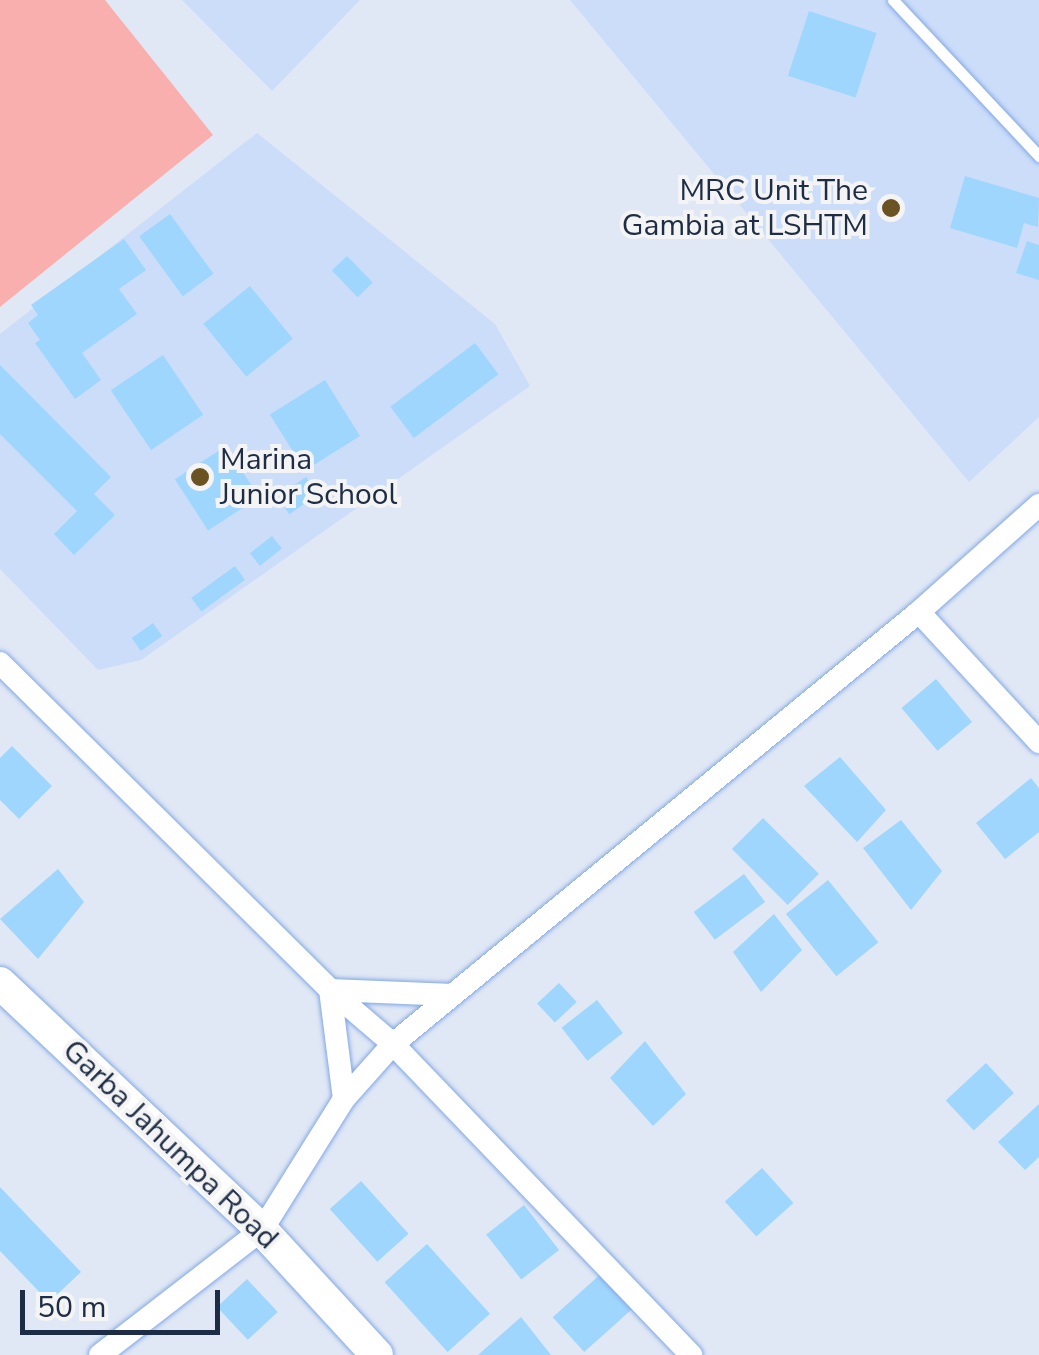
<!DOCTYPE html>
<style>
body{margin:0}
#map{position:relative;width:1039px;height:1355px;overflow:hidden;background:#e0e8f5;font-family:"Nunito Sans",sans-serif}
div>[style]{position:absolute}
.built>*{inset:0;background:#cbddf9}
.green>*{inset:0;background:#f8afae}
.building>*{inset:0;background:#9fd6fe;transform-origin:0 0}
.roads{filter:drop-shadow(0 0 2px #83a8e6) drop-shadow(0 0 2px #83a8e6)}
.lane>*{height:11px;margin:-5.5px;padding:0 5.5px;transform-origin:5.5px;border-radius:5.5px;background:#fff}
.street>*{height:22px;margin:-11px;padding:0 11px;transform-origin:11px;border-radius:11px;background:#fff}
.secondary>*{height:32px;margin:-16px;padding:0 16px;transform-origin:16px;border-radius:16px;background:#fff}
.dots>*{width:28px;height:28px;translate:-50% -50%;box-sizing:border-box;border:5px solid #f4f4f4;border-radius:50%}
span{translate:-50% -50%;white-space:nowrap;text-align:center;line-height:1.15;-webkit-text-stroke:8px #f4f4f4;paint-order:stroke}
.poi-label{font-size:30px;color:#1e2d46}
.right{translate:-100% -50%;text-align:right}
.left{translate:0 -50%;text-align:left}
.street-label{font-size:30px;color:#1e2d46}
.scale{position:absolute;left:20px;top:1290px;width:200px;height:45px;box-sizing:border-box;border:5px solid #1e2d46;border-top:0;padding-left:12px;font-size:30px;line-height:35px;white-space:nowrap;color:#1e2d46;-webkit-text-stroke:8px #f4f4f4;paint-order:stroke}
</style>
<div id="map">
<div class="built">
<div style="clip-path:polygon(182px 0,360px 0,272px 91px)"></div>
<div style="clip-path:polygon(570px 0,1039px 0,1039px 417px,969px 482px)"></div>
<div style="clip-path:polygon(257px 133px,495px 324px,530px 386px,141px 660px,98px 670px,0 569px,0 334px)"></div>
</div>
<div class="green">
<div style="clip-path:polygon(0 0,105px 0,213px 135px,0 307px)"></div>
</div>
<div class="building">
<div style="left:809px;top:11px;width:71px;height:68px;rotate:18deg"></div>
<div style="clip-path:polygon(965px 176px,1039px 198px,1038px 227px,1024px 223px,1017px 248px,950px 228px)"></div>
<div style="left:170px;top:214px;width:74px;height:38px;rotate:54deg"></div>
<div style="clip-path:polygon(124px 239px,146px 270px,119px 289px,137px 314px,82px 353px,101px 380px,75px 399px,35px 343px,40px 340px,28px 323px,38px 315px,31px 305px)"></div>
<div style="clip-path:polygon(1027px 241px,1039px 245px,1039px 280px,1016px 273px)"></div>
<div style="left:347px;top:256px;width:37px;height:21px;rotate:46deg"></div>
<div style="left:250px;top:286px;width:68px;height:60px;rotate:51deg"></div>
<div style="left:475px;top:343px;width:39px;height:106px;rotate:53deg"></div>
<div style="left:163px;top:355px;width:72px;height:63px;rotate:56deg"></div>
<div style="clip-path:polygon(0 365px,111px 477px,94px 494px,115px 515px,74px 555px,54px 534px,77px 511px,0 434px)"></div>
<div style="left:325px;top:380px;width:66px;height:65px;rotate:58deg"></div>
<div style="left:226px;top:446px;width:61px;height:61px;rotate:57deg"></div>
<div style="left:306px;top:477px;width:21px;height:35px;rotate:55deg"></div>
<div style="left:272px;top:536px;width:16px;height:28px;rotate:52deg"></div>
<div style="left:235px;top:566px;width:17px;height:54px;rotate:54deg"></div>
<div style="left:153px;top:623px;width:16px;height:26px;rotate:55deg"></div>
<div style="left:936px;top:679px;width:56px;height:45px;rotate:50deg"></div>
<div style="clip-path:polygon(12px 746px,52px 786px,19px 819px,0 800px,0 758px)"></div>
<div style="clip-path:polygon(840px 757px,886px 810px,857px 842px,804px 786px)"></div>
<div style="clip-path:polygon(1031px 778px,1039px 788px,1039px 832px,1005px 859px,976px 823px)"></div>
<div style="left:763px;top:818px;width:79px;height:44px;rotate:45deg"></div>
<div style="clip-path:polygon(901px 820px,942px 871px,911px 910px,863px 848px)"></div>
<div style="clip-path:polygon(58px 869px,84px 902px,38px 959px,0 919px)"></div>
<div style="left:744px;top:874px;width:35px;height:63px;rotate:53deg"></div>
<div style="left:828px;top:880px;width:80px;height:54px;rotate:51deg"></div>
<div style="clip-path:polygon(774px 914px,802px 950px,761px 992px,733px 952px)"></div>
<div style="left:559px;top:983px;width:26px;height:30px;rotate:47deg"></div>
<div style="left:597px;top:1000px;width:42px;height:45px;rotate:52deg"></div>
<div style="clip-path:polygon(645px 1041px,686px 1094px,653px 1126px,610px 1078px)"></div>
<div style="left:986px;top:1063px;width:41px;height:55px;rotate:47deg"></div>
<div style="clip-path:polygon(1039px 1104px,1039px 1157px,1025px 1170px,998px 1142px)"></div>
<div style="left:762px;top:1168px;width:47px;height:50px;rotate:48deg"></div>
<div style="left:361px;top:1181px;width:71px;height:42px;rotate:48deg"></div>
<div style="clip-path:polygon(0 1187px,81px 1272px,49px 1302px,0 1251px)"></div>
<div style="left:524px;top:1205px;width:57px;height:48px;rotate:52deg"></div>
<div style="left:427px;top:1244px;width:94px;height:57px;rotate:48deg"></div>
<div style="left:604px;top:1271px;width:47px;height:69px;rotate:48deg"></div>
<div style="left:247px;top:1279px;width:45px;height:41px;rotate:47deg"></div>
<div style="clip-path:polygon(521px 1317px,551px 1355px,478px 1355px)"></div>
</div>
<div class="roads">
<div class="lane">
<div style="left:893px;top:0;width:214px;rotate:46.9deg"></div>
</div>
<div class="street">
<div style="left:919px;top:612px;width:177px;rotate:47.3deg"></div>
<div style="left:0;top:663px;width:465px;rotate:44.7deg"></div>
<div style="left:330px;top:990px;width:83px;rotate:40.6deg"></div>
<div style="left:393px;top:1044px;width:431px;rotate:46.2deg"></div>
<div style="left:344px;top:1099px;width:110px;rotate:-97.3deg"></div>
<div style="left:330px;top:990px;width:123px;rotate:2.3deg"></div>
<div style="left:100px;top:1355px;width:205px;rotate:-37.7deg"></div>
<div style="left:262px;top:1230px;width:155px;rotate:-58deg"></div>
<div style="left:344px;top:1099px;width:74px;rotate:-48.3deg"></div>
<div style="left:393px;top:1044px;width:681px;rotate:-39.4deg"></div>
<div style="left:919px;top:612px;width:161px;rotate:-41.7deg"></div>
</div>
<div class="secondary">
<div style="left:0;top:983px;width:360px;rotate:43.3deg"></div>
<div style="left:262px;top:1230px;width:170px;rotate:47.4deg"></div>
</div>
</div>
<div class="dots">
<div style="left:891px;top:208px;background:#6b5223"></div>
<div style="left:200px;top:477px;background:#6b5223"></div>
</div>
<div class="poi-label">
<span class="right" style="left:868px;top:208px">MRC Unit The<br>Gambia at LSHTM</span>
<span class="left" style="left:220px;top:477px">Marina<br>Junior School</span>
</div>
<div class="street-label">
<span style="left:170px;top:1145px;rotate:44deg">Garba Jahumpa Road</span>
</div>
<div class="scale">50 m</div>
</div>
